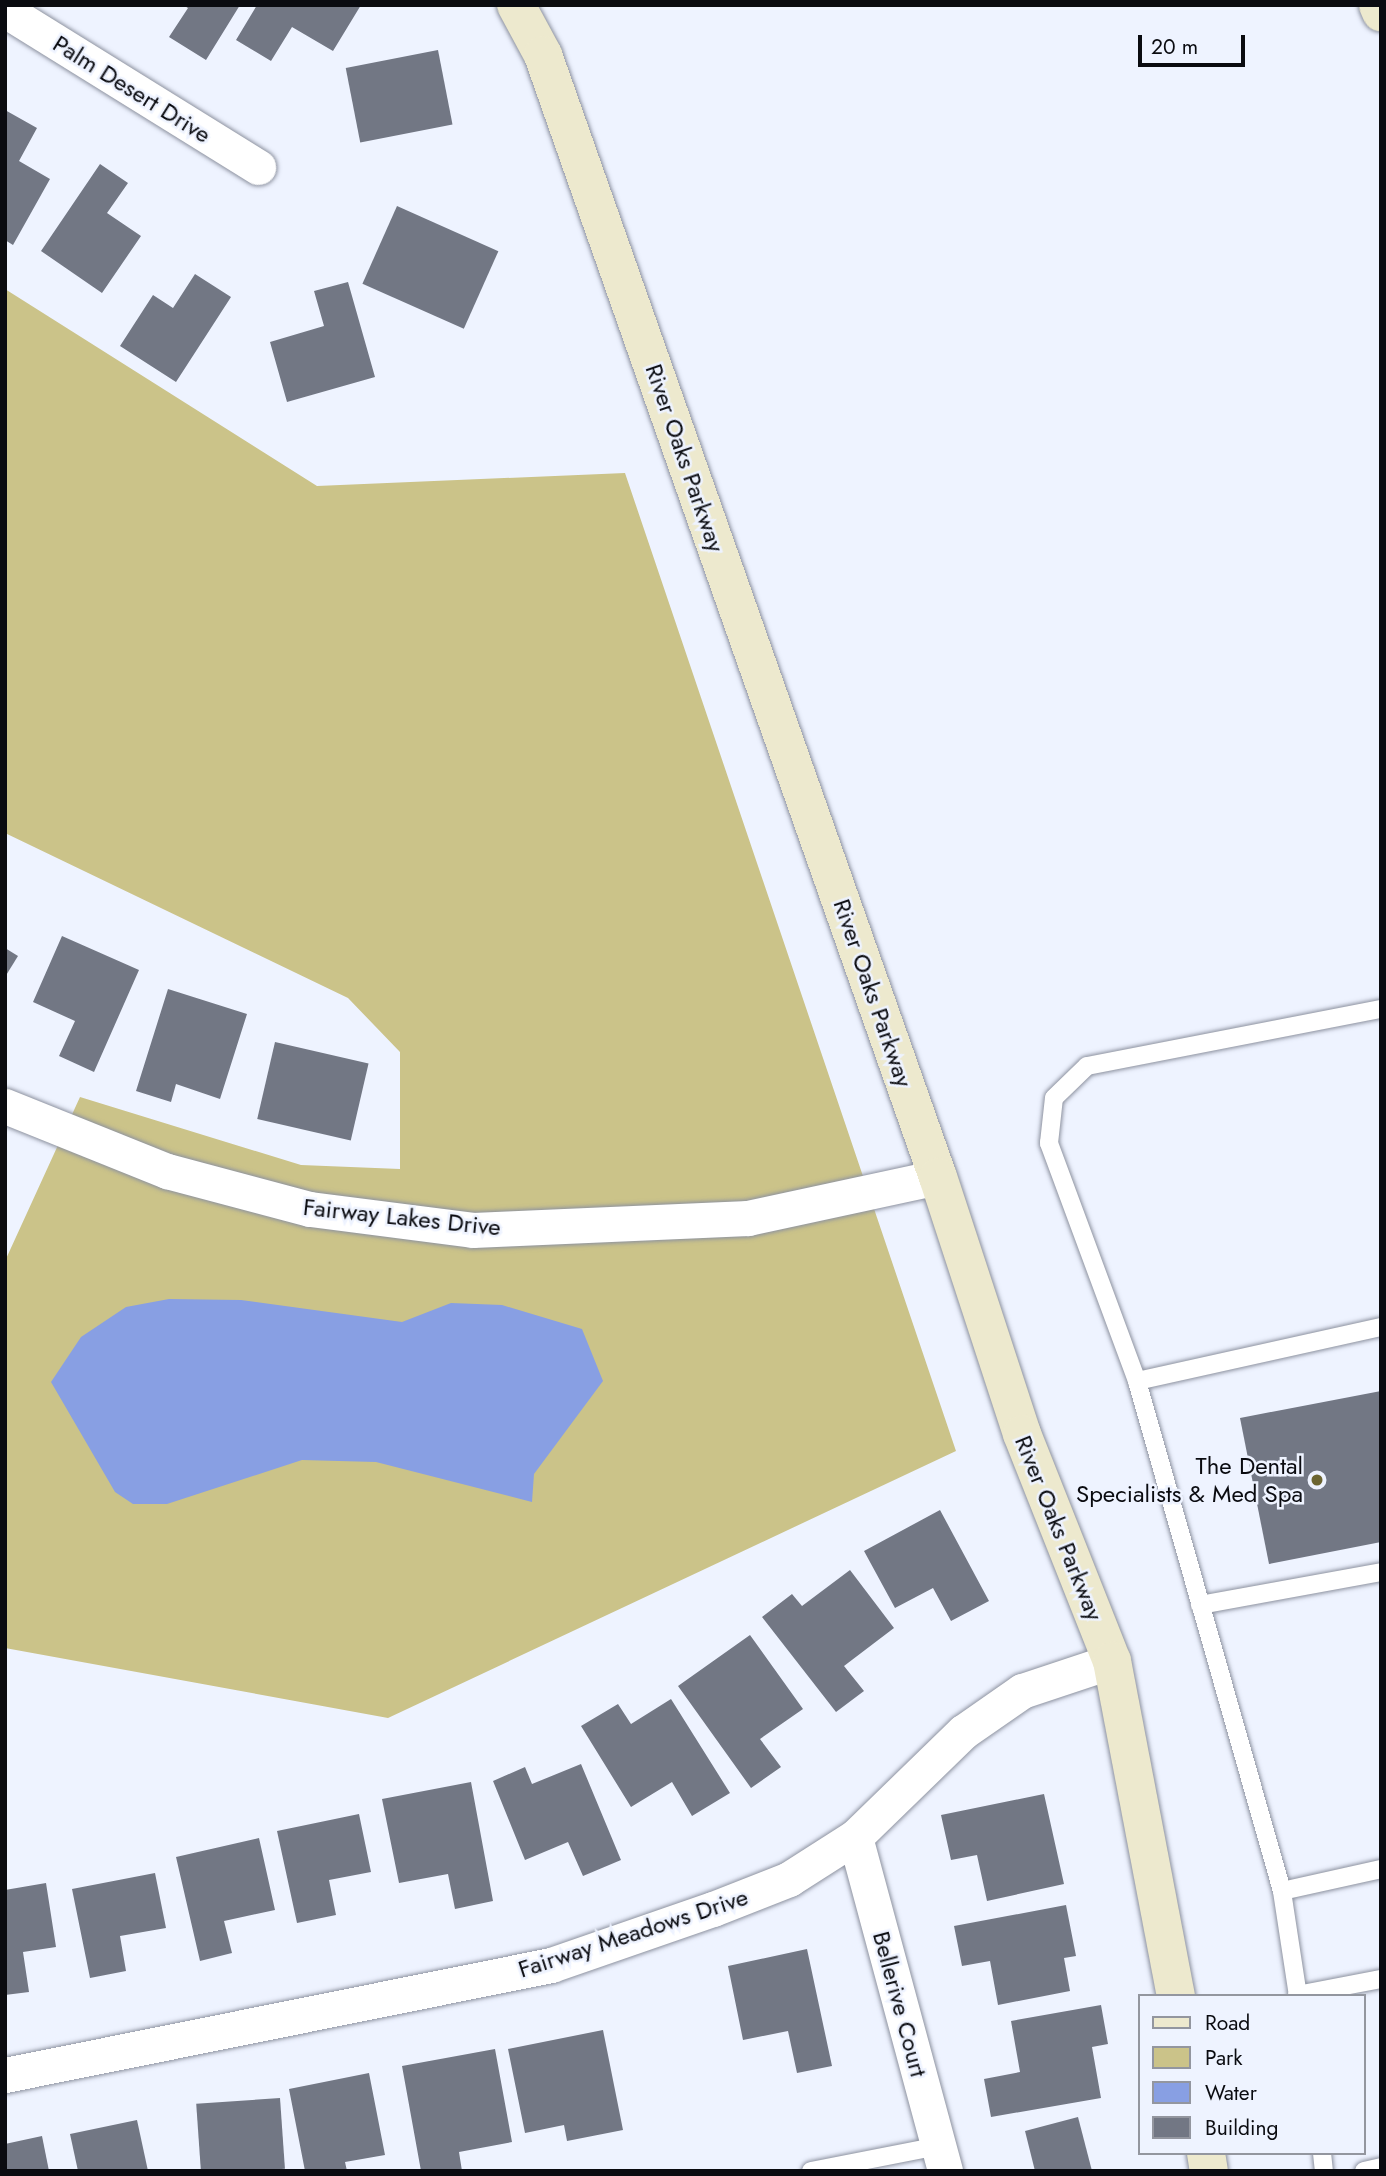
<!DOCTYPE html>
<style>
body{margin:0}
#map{position:relative;width:1386px;height:2176px;overflow:hidden;background:#eef3ff;font-family:Jost,sans-serif}
div>[style]{position:absolute}
.green>*{inset:0;background:#cbc389}
.water>*{inset:0;background:#889fe3}
.building>*{inset:0;background:#727784;transform-origin:0 0}
.roads{filter:drop-shadow(0 0 2px #8d92a0) drop-shadow(0 0 2px #8d92a0)}
.lane>*{height:18px;margin:-9px;padding:0 9px;transform-origin:9px;border-radius:9px;background:#fff}
.street>*{height:35px;margin:-17.5px;padding:0 17.5px;transform-origin:17.5px;border-radius:17.5px;background:#fff}
.secondary>*{height:38px;margin:-19px;padding:0 19px;transform-origin:19px;border-radius:19px;background:#ede9ce}
.dots>*{width:19px;height:19px;translate:-50% -50%;box-sizing:border-box;border:4px solid #eef3ff;border-radius:50%}
span{translate:-50% -50%;white-space:nowrap;text-align:center;line-height:1.15;-webkit-text-stroke:5px #eef3ff;paint-order:stroke}
.street-label{font-size:24px;color:#0a0b10}
.poi-label{font-size:24px;color:#0a0b10}
.right{translate:-100% -50%;text-align:right}
.frame{position:absolute;inset:0;border:7px solid #0a0b10;pointer-events:none}
.legend{position:absolute;left:1138px;top:1994px;width:228px;height:161px;box-sizing:border-box;background:#eef3ff;border:2px solid #93969f;margin:0;padding:9px 12px;list-style:none;font-size:21px;color:#0a0b10}
.legend li{display:flex;align-items:center;gap:14px;height:35px}
.legend b{width:35px;border:2px solid #93969f}
.scale{position:absolute;left:1138px;top:35px;width:107px;height:32px;box-sizing:border-box;border:4px solid #0a0b10;border-top:0;padding-left:9px;font-size:21px;line-height:24px;white-space:nowrap;color:#0a0b10;-webkit-text-stroke:5px #eef3ff;paint-order:stroke}
</style>
<div id="map">
<div class="green">
<div style="clip-path:polygon(5px 289px,317px 486px,625px 473px,956px 1451px,388px 1718px,5px 1648px,5px 1261px,80px 1097px,301px 1165px,400px 1169px,400px 1052px,348px 998px,5px 833px)"></div>
</div>
<div class="water">
<div style="clip-path:polygon(169px 1299px,241px 1300px,402px 1322px,451px 1303px,502px 1305px,582px 1329px,603px 1381px,534px 1474px,532px 1502px,376px 1462px,302px 1460px,167px 1504px,133px 1504px,115px 1492px,51px 1382px,81px 1337px,126px 1307px)"></div>
</div>
<div class="building">
<div style="clip-path:polygon(183px 5px,240px 5px,206px 60px,169px 37px,188px 8px)"></div>
<div style="clip-path:polygon(257px 5px,361px 5px,333px 51px,292px 27px,271px 61px,236px 40px)"></div>
<div style="left:438px;top:50px;width:76px;height:94px;rotate:79deg"></div>
<div style="clip-path:polygon(5px 110px,37px 128px,19px 161px,50px 179px,13px 245px,5px 240px)"></div>
<div style="clip-path:polygon(100px 164px,128px 183px,107px 213px,141px 236px,102px 293px,41px 251px)"></div>
<div style="left:397px;top:206px;width:111px;height:85px;rotate:24deg"></div>
<div style="clip-path:polygon(195px 274px,231px 297px,176px 382px,120px 346px,153px 295px,173px 308px)"></div>
<div style="clip-path:polygon(348px 282px,375px 377px,287px 402px,270px 342px,324px 326px,314px 291px)"></div>
<div style="clip-path:polygon(62px 936px,139px 970px,94px 1072px,59px 1056px,75px 1021px,33px 1002px)"></div>
<div style="clip-path:polygon(5px 948px,18px 956px,5px 977px)"></div>
<div style="clip-path:polygon(168px 989px,247px 1014px,220px 1099px,176px 1084px,171px 1102px,136px 1091px)"></div>
<div style="left:275px;top:1042px;width:96px;height:79px;rotate:13deg"></div>
<div style="clip-path:polygon(1381px 1391px,1381px 1542px,1269px 1564px,1240px 1418px)"></div>
<div style="clip-path:polygon(940px 1510px,989px 1601px,951px 1621px,933px 1588px,895px 1608px,864px 1551px)"></div>
<div style="clip-path:polygon(850px 1570px,894px 1628px,844px 1666px,864px 1691px,836px 1712px,762px 1617px,792px 1594px,802px 1606px)"></div>
<div style="clip-path:polygon(750px 1635px,803px 1709px,760px 1739px,781px 1767px,751px 1788px,678px 1686px)"></div>
<div style="clip-path:polygon(671px 1699px,730px 1793px,692px 1816px,672px 1782px,631px 1807px,581px 1726px,618px 1704px,631px 1724px)"></div>
<div style="clip-path:polygon(581px 1764px,621px 1860px,583px 1876px,568px 1842px,525px 1860px,493px 1781px,525px 1767px,532px 1784px)"></div>
<div style="clip-path:polygon(471px 1782px,493px 1901px,455px 1909px,448px 1874px,399px 1883px,382px 1799px)"></div>
<div style="clip-path:polygon(1044px 1794px,1064px 1884px,987px 1901px,977px 1855px,951px 1860px,941px 1815px)"></div>
<div style="clip-path:polygon(359px 1814px,371px 1872px,329px 1880px,336px 1915px,297px 1923px,277px 1831px)"></div>
<div style="clip-path:polygon(259px 1838px,275px 1910px,224px 1921px,232px 1953px,200px 1961px,176px 1857px)"></div>
<div style="clip-path:polygon(155px 1873px,166px 1928px,120px 1936px,126px 1971px,90px 1978px,72px 1889px)"></div>
<div style="clip-path:polygon(46px 1883px,56px 1947px,23px 1952px,29px 1992px,5px 1995px,5px 1890px)"></div>
<div style="clip-path:polygon(1066px 1905px,1076px 1956px,1064px 1958px,1070px 1991px,998px 2005px,990px 1961px,962px 1966px,954px 1926px)"></div>
<div style="clip-path:polygon(807px 1949px,832px 2066px,797px 2073px,788px 2031px,743px 2040px,728px 1966px)"></div>
<div style="clip-path:polygon(1101px 2005px,1108px 2044px,1092px 2047px,1101px 2098px,991px 2117px,984px 2079px,1020px 2072px,1011px 2021px)"></div>
<div style="clip-path:polygon(603px 2030px,623px 2130px,567px 2141px,564px 2125px,525px 2133px,508px 2049px)"></div>
<div style="clip-path:polygon(495px 2049px,512px 2142px,459px 2152px,462px 2171px,421px 2171px,402px 2066px)"></div>
<div style="clip-path:polygon(369px 2073px,385px 2155px,345px 2162px,347px 2171px,305px 2171px,289px 2089px)"></div>
<div style="left:280px;top:2098px;width:71px;height:84px;rotate:86deg"></div>
<div style="clip-path:polygon(1078px 2117px,1092px 2171px,1035px 2171px,1025px 2131px)"></div>
<div style="clip-path:polygon(137px 2120px,148px 2171px,78px 2171px,70px 2134px)"></div>
<div style="clip-path:polygon(42px 2136px,49px 2171px,5px 2171px,5px 2144px)"></div>
</div>
<div class="roads">
<div class="lane">
<div style="left:1137px;top:1381px;width:254px;rotate:-110.3deg"></div>
<div style="left:1049px;top:1143px;width:45px;rotate:-83.7deg"></div>
<div style="left:1054px;top:1098px;width:46px;rotate:-44.1deg"></div>
<div style="left:1087px;top:1066px;width:299px;rotate:-11deg"></div>
<div style="left:1200px;top:1605px;width:184px;rotate:-10.3deg"></div>
<div style="left:1282px;top:1891px;width:101px;rotate:-12.5deg"></div>
<div style="left:1297px;top:1995px;width:86px;rotate:-10.8deg"></div>
<div style="left:1298px;top:1996px;width:106px;rotate:-98.7deg"></div>
<div style="left:1282px;top:1891px;width:530px;rotate:-105.87deg"></div>
<div style="left:1137px;top:1381px;width:250px;rotate:-12.5deg"></div>
<div style="left:1322px;top:2153px;width:18px;rotate:84deg"></div>
<div style="left:811px;top:2171px;width:130px;rotate:-11.1deg"></div>
<div style="left:1364px;top:2171px;width:17px;rotate:-13deg"></div>
</div>
<div class="street">
<div style="left:5px;top:10px;width:298px;rotate:31.8deg"></div>
<div style="left:5px;top:1106px;width:175px;rotate:21.9deg"></div>
<div style="left:167px;top:1171px;width:148px;rotate:14.9deg"></div>
<div style="left:310px;top:1209px;width:164px;rotate:7.3deg"></div>
<div style="left:473px;top:1230px;width:275px;rotate:-2.5deg"></div>
<div style="left:748px;top:1218px;width:194px;rotate:-12.2deg"></div>
<div style="left:855px;top:1837px;width:346px;rotate:74.9deg"></div>
<div style="left:5px;top:2075px;width:557px;rotate:-11.39deg"></div>
<div style="left:551px;top:1965px;width:171px;rotate:-19.1deg"></div>
<div style="left:713px;top:1909px;width:82px;rotate:-21.5deg"></div>
<div style="left:789px;top:1879px;width:78px;rotate:-32.5deg"></div>
<div style="left:855px;top:1837px;width:151px;rotate:-44.2deg"></div>
<div style="left:963px;top:1732px;width:72px;rotate:-34.8deg"></div>
<div style="left:1022px;top:1691px;width:95px;rotate:-18.4deg"></div>
</div>
<div class="secondary">
<div style="left:516px;top:5px;width:57px;rotate:61.6deg"></div>
<div style="left:543px;top:55px;width:1189px;rotate:70.61deg"></div>
<div style="left:938px;top:1177px;width:270px;rotate:71.9deg"></div>
<div style="left:1022px;top:1434px;width:244px;rotate:68.4deg"></div>
<div style="left:1112px;top:1661px;width:341px;rotate:79.2deg"></div>
<div style="left:1378px;top:5px;width:8px;rotate:67deg"></div>
<div style="left:1206px;top:2153px;width:18px;rotate:81deg"></div>
</div>
</div>
<div class="dots">
<div style="left:1317px;top:1480px;background:#6c6532"></div>
</div>
<div class="street-label">
<span style="left:132px;top:89px;rotate:32deg">Palm Desert Drive</span>
<span style="left:685px;top:458px;rotate:71deg">River Oaks Parkway</span>
<span style="left:873px;top:993px;rotate:71deg">River Oaks Parkway</span>
<span style="left:402px;top:1217px;rotate:6deg">Fairway Lakes Drive</span>
<span style="left:1059px;top:1528px;rotate:68deg">River Oaks Parkway</span>
<span style="left:633px;top:1933px;rotate:-18deg">Fairway Meadows Drive</span>
<span style="left:900px;top:2004px;rotate:75deg">Bellerive Court</span>
</div>
<div class="poi-label">
<span class="right" style="left:1303px;top:1480px">The Dental<br>Specialists &amp; Med Spa</span>
</div>
<div class="frame"></div>
<ul class="legend">
<li><b style="height:9px;background:#ede9ce"></b>Road</li>
<li><b style="height:19px;background:#cbc389"></b>Park</li>
<li><b style="height:19px;background:#889fe3"></b>Water</li>
<li><b style="height:19px;background:#727784"></b>Building</li>
</ul>
<div class="scale">20 m</div>
</div>
